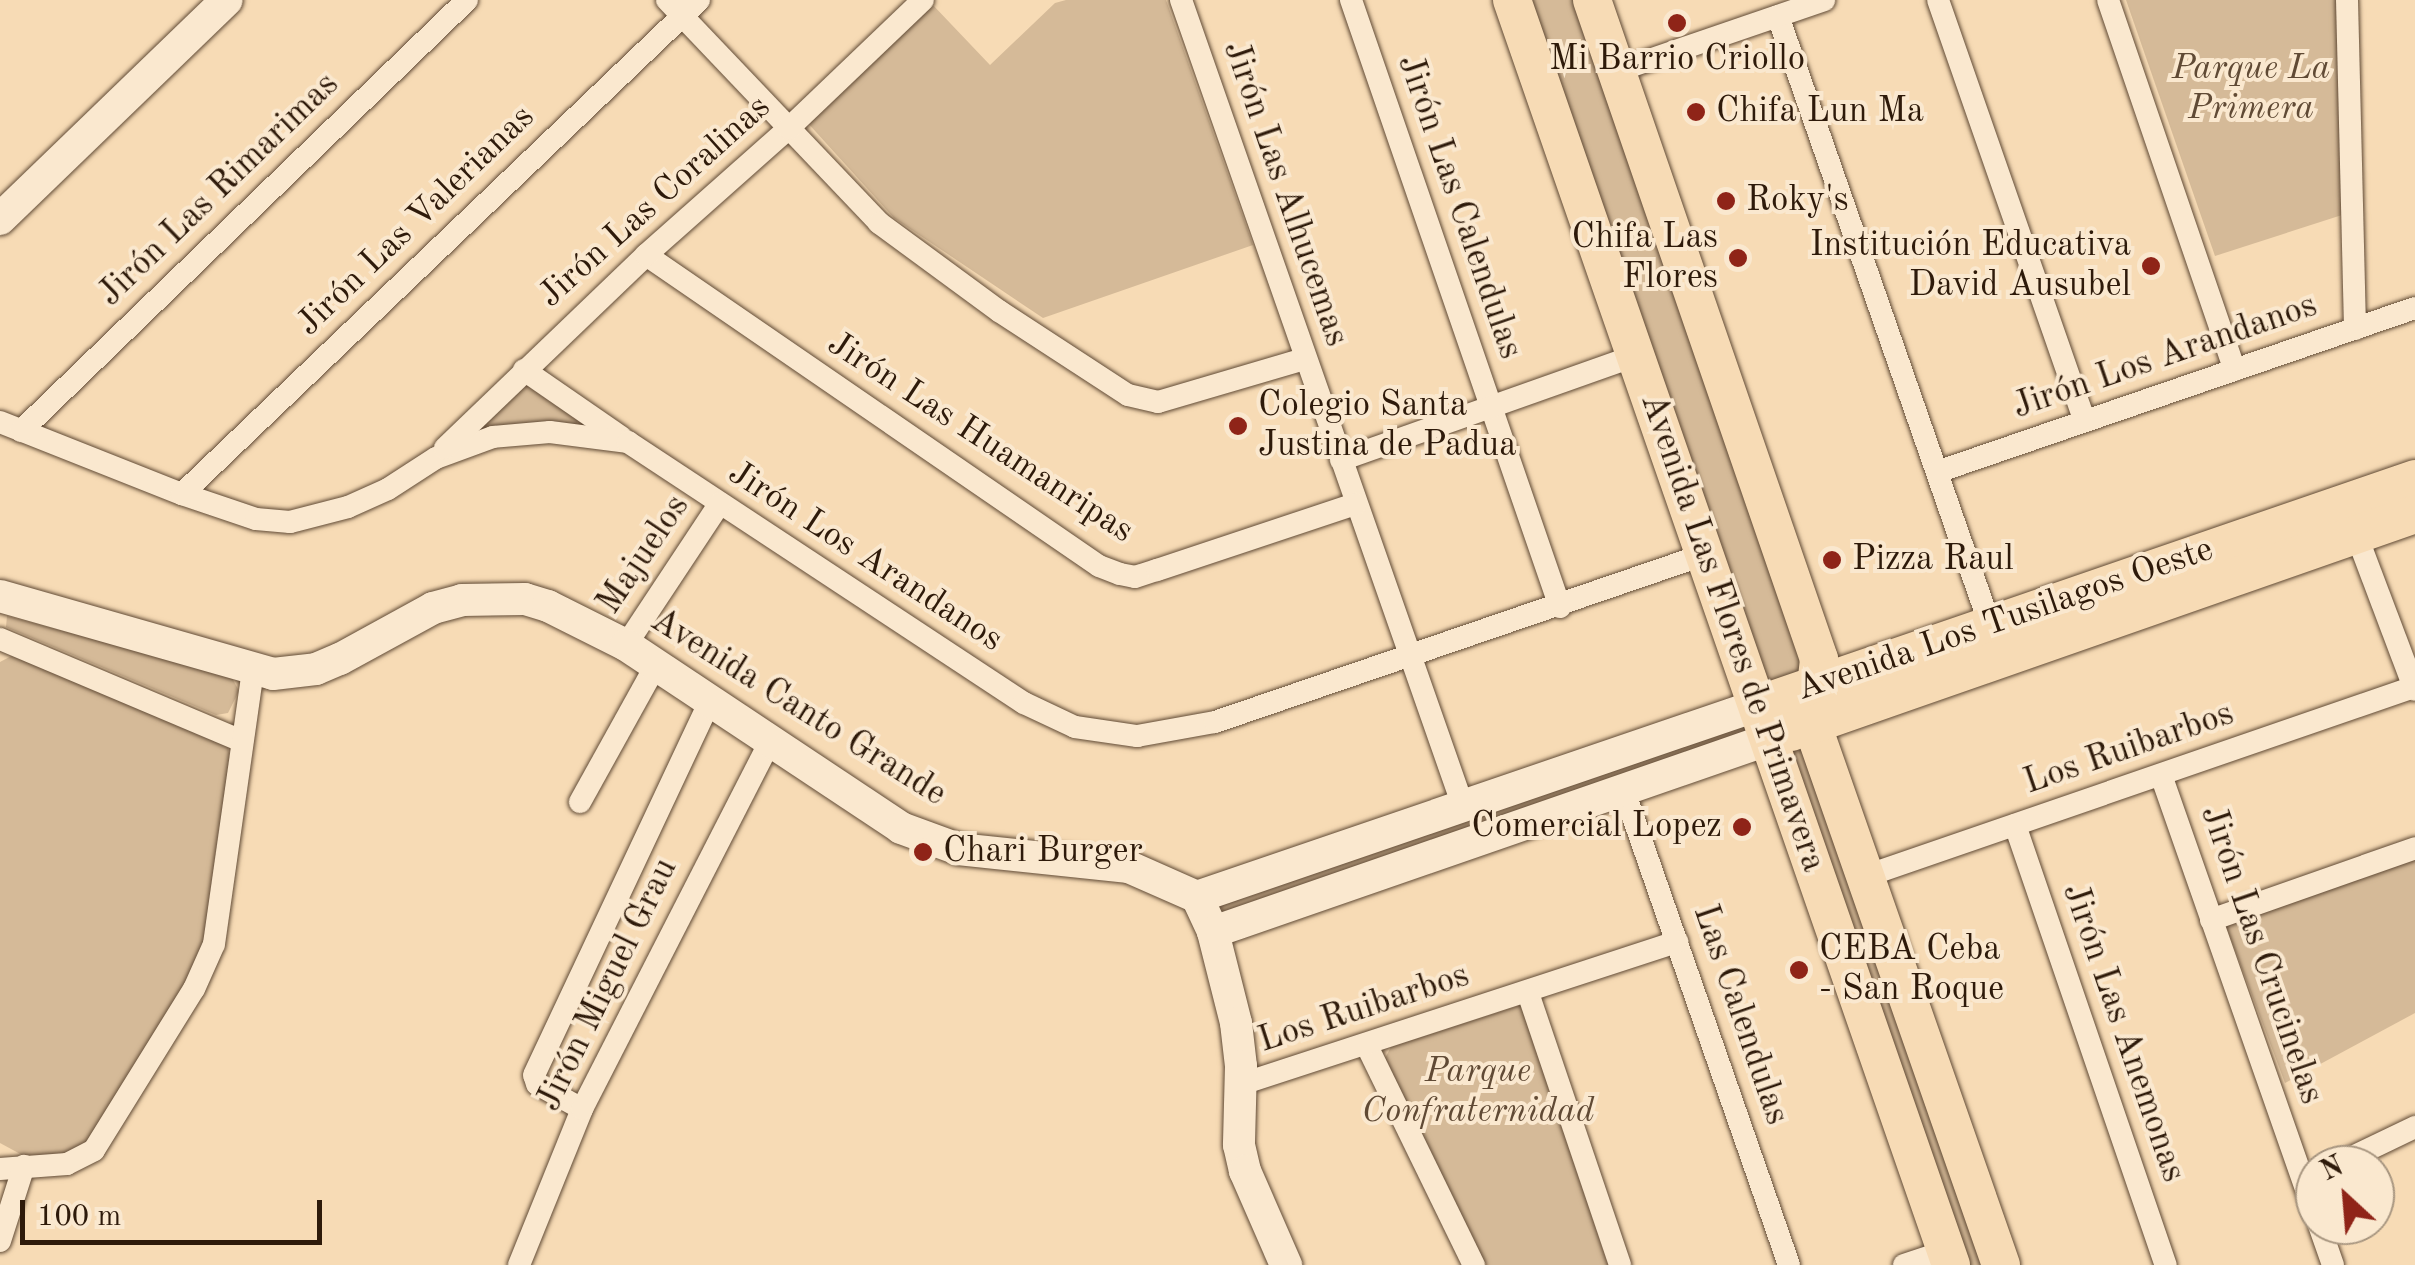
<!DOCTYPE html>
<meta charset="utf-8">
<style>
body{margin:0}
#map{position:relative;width:2415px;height:1265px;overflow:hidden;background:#f7dbb5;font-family:"Old Standard TT",serif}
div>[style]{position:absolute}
.green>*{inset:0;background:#d5ba98}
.roads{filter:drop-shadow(0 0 2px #604a35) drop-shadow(0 0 2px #604a35)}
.street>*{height:22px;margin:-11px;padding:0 11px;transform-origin:11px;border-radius:11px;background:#fae8cf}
.secondary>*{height:32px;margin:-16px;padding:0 16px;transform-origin:16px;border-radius:16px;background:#fae8cf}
.primary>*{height:38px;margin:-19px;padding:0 19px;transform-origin:19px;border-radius:19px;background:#f7dbb5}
.dots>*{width:28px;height:28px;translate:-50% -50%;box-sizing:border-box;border:5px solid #fae8cf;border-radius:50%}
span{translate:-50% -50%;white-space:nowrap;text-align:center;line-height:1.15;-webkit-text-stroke:8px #fae8cf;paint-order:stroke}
.poi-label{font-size:35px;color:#2e1a0a}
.left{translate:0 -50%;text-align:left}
.right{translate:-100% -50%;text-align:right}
.park-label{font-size:35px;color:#604a35;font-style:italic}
.street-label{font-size:35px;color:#2e1a0a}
.north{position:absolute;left:2295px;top:1145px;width:100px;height:100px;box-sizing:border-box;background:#fae8cf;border:2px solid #a89680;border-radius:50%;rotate:334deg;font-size:28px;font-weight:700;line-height:40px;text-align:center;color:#2e1a0a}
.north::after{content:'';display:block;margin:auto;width:35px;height:45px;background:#8f2418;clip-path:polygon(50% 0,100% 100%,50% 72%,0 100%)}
.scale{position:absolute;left:20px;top:1200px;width:302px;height:45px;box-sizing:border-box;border:5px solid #2e1a0a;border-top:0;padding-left:12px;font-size:30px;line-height:35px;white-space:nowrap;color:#2e1a0a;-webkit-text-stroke:8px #fae8cf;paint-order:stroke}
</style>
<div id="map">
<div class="green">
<div style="clip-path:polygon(1066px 0,1166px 0,1253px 245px,1043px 318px,894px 218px,806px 121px,931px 3px,990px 65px,1055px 3px)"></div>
<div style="clip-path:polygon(1525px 0,1573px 0,1807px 665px,1804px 672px,1766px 685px)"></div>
<div style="clip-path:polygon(2126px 0,2337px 0,2342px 215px,2215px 256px)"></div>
<div style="clip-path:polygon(526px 382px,580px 416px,576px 425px,486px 432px,482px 422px)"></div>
<div style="clip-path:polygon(7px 616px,231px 676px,239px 691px,228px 713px,216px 715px,6px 627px)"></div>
<div style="clip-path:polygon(19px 652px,227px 744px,234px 776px,211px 935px,196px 974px,81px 1154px,24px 1156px,0 1143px,0 662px)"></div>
<div style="clip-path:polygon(1741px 720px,1748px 741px,1224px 914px,1220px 905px)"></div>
<div style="clip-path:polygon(1805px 739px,1989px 1265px,1964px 1265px,1786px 746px)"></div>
<div style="clip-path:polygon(2415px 859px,2415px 1013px,2285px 1083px,2226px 926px)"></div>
<div style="clip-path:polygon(1521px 1005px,1608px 1265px,1486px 1265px,1384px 1060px,1391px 1047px)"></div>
</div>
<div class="roads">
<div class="street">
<div style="left:667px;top:0;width:308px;rotate:46.4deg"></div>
<div style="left:879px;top:223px;width:149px;rotate:36.3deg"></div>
<div style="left:999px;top:311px;width:154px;rotate:33.1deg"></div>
<div style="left:1128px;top:395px;width:31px;rotate:13deg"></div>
<div style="left:1158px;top:402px;width:152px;rotate:-16.4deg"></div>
<div style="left:1181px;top:0;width:854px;rotate:70.72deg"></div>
<div style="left:1351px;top:0;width:642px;rotate:71deg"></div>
<div style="left:1938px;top:0;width:446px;rotate:70.8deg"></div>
<div style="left:2108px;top:0;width:391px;rotate:71.1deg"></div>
<div style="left:2347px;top:0;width:329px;rotate:88.6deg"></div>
<div style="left:1778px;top:16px;width:645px;rotate:70.81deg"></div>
<div style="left:1617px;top:71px;width:219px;rotate:-18.9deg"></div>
<div style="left:646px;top:255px;width:549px;rotate:34.47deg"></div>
<div style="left:1099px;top:566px;width:22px;rotate:21deg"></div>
<div style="left:1120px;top:574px;width:15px;rotate:11deg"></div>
<div style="left:1135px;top:577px;width:23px;rotate:-18deg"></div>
<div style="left:1157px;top:570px;width:209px;rotate:-18.4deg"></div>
<div style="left:524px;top:370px;width:118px;rotate:34.6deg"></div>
<div style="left:0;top:422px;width:196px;rotate:21.6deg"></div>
<div style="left:182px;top:494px;width:78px;rotate:18.7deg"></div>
<div style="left:256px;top:519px;width:34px;rotate:5deg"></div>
<div style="left:290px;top:522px;width:60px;rotate:-14.5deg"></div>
<div style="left:348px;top:507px;width:44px;rotate:-24.2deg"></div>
<div style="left:388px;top:489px;width:57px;rotate:-32.9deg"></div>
<div style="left:436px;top:458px;width:61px;rotate:-20.2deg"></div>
<div style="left:493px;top:437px;width:57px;rotate:-5deg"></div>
<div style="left:550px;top:432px;width:79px;rotate:7.3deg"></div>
<div style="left:628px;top:442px;width:474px;rotate:33.4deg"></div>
<div style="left:1024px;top:703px;width:56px;rotate:25.2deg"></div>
<div style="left:1075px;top:727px;width:63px;rotate:8.3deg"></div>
<div style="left:1137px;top:736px;width:79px;rotate:-10.2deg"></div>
<div style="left:1215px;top:722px;width:516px;rotate:-18.89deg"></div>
<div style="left:21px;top:431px;width:620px;rotate:-44.02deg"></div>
<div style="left:445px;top:448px;width:279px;rotate:-43.8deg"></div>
<div style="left:646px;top:255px;width:191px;rotate:-41.6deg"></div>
<div style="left:789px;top:128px;width:185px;rotate:-43.7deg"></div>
<div style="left:1341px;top:460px;width:312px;rotate:-19.5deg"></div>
<div style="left:1937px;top:472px;width:505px;rotate:-18.94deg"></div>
<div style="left:182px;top:494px;width:715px;rotate:-43.7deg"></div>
<div style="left:2353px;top:526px;width:175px;rotate:69.3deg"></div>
<div style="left:0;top:639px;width:262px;rotate:22.9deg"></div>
<div style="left:626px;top:645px;width:170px;rotate:-56.5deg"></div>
<div style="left:2161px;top:775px;width:465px;rotate:70.7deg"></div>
<div style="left:1623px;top:788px;width:505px;rotate:70.81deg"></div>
<div style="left:580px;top:802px;width:157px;rotate:-61deg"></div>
<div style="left:2015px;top:825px;width:465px;rotate:71.1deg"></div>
<div style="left:1866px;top:876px;width:580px;rotate:-19.03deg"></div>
<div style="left:2211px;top:920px;width:216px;rotate:-19.4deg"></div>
<div style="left:1528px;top:993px;width:287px;rotate:71.3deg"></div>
<div style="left:1367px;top:1046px;width:244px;rotate:64deg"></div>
<div style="left:1242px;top:1084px;width:458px;rotate:-18.1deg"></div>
<div style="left:582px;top:1109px;width:51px;rotate:-150.9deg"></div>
<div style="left:537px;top:1084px;width:9px;rotate:-108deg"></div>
<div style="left:534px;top:1075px;width:413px;rotate:-64.8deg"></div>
<div style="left:2336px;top:1165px;width:88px;rotate:-25.7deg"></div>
<div style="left:0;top:1169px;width:67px;rotate:-4.3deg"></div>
<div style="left:67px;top:1164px;width:30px;rotate:-27deg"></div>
<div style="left:94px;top:1150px;width:190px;rotate:-58.2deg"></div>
<div style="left:194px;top:989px;width:49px;rotate:-66deg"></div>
<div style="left:214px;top:944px;width:277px;rotate:-81.9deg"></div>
<div style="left:2319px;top:1225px;width:42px;rotate:70.7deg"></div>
<div style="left:0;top:1241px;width:79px;rotate:-72.3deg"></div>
<div style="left:519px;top:1265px;width:168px;rotate:-68deg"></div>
<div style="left:582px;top:1109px;width:413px;rotate:-62.9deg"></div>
<div style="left:1904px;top:1265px;width:44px;rotate:-18.4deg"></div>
</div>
<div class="secondary">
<div style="left:0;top:219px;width:315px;rotate:-44deg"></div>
<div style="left:0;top:596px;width:284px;rotate:15.9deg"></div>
<div style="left:273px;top:674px;width:43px;rotate:-6.6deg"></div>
<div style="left:316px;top:669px;width:26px;rotate:-23deg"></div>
<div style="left:340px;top:659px;width:106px;rotate:-28.7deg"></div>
<div style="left:433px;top:608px;width:30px;rotate:-15deg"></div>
<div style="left:462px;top:600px;width:63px;rotate:-0.9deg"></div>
<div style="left:525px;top:599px;width:24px;rotate:17deg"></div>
<div style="left:548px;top:606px;width:87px;rotate:26.6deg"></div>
<div style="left:626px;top:645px;width:330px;rotate:33.6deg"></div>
<div style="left:901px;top:828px;width:61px;rotate:20.2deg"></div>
<div style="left:958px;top:849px;width:172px;rotate:6deg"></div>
<div style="left:1129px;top:867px;width:74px;rotate:23.8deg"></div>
<div style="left:1197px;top:897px;width:38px;rotate:65deg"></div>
<div style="left:1213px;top:932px;width:94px;rotate:75.8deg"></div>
<div style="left:1236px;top:1023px;width:43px;rotate:83.4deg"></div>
<div style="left:1241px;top:1066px;width:79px;rotate:91.5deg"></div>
<div style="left:1239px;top:1145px;width:27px;rotate:77deg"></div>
<div style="left:1245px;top:1171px;width:103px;rotate:66.4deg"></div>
<div style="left:1197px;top:897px;width:593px;rotate:-18.89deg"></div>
<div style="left:1213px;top:932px;width:589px;rotate:-19.11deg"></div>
</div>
<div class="primary">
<div style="left:1512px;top:0;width:1339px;rotate:70.86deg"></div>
<div style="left:1592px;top:0;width:697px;rotate:70.99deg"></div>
<div style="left:1819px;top:659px;width:65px;rotate:96.1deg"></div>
<div style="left:1812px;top:724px;width:573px;rotate:70.74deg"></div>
<div style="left:1758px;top:705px;width:695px;rotate:-18.98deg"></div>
<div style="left:1791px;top:732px;width:661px;rotate:-19.26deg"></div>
</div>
</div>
<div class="dots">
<div style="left:1677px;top:23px;background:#8f2418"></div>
<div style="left:1696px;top:112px;background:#8f2418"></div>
<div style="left:1726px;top:201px;background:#8f2418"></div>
<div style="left:1738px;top:258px;background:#8f2418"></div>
<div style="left:2151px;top:266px;background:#8f2418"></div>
<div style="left:1238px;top:426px;background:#8f2418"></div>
<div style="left:1832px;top:560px;background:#8f2418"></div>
<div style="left:1742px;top:827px;background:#8f2418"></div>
<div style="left:923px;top:852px;background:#8f2418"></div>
<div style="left:1799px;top:970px;background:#8f2418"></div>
</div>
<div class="poi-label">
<span style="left:1677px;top:60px">Mi Barrio Criollo</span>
<span class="left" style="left:1716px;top:112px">Chifa Lun Ma</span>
<span class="left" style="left:1746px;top:201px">Roky's</span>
<span class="right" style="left:1718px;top:258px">Chifa Las<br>Flores</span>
<span class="right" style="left:2131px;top:266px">Institución Educativa<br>David Ausubel</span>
<span class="left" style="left:1258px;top:426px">Colegio Santa<br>Justina de Padua</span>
<span class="left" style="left:1852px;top:560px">Pizza Raul</span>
<span class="right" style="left:1722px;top:827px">Comercial Lopez</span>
<span class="left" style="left:943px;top:852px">Chari Burger</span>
<span class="left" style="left:1819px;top:970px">CEBA Ceba<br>- San Roque</span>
</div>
<div class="park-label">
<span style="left:2251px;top:89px">Parque La<br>Primera</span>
<span style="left:1478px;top:1092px">Parque<br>Confraternidad</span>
</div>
<div class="street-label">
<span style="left:219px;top:190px;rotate:-44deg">Jirón Las Rimarimas</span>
<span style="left:1285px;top:194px;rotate:71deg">Jirón Las Alhucemas</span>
<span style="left:655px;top:202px;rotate:-42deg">Jirón Las Coralinas</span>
<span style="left:1459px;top:207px;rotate:71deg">Jirón Las Calendulas</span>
<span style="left:416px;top:221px;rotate:-44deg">Jirón Las Valerianas</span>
<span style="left:2165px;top:357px;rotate:-19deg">Jirón Los Arandanos</span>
<span style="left:980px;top:438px;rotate:33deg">Jirón Las Huamanripas</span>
<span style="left:644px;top:555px;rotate:-56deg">Majuelos</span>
<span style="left:865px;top:557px;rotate:33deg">Jirón Los Arandanos</span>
<span style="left:2005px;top:620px;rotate:-19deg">Avenida Los Tusilagos Oeste</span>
<span style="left:1732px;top:633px;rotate:71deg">Avenida Las Flores de Primavera</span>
<span style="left:798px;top:708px;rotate:32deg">Avenida Canto Grande</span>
<span style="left:2129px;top:749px;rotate:-19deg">Los Ruibarbos</span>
<span style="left:2261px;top:955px;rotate:71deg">Jirón Las Crucinelas</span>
<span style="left:608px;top:985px;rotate:-64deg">Jirón Miguel Grau</span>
<span style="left:1364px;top:1009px;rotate:-18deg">Los Ruibarbos</span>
<span style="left:1740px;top:1015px;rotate:71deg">Las Calendulas</span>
<span style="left:2123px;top:1033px;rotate:71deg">Jirón Las Anemonas</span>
</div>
<div class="north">N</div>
<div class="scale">100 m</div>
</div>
